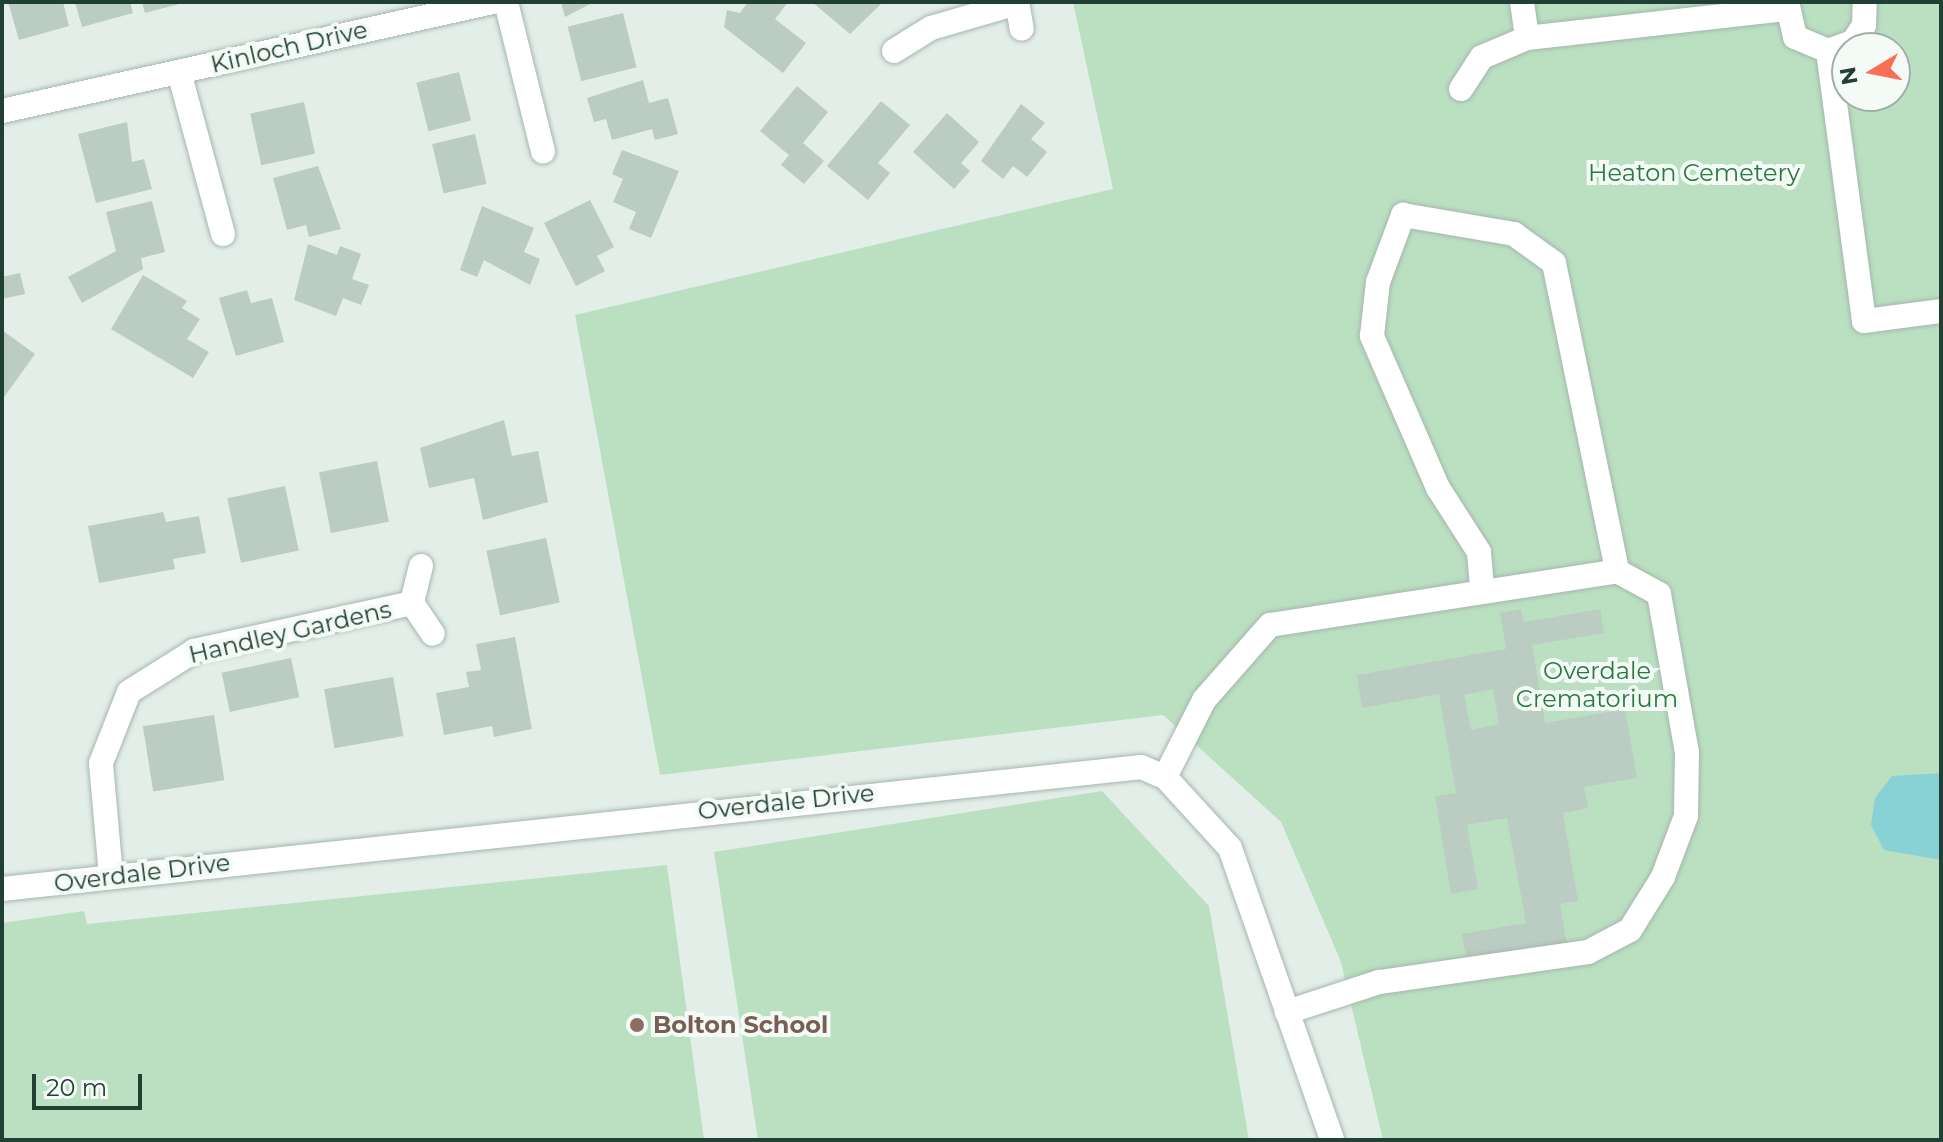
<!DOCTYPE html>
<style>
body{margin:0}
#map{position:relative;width:1943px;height:1142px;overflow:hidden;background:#e3eee8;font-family:Montserrat,sans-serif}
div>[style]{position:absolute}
.green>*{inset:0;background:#bbe0c1}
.water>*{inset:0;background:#88d1d5}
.building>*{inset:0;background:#bbccc3;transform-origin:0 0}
.roads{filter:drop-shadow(0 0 2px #a5b6af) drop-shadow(0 0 2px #a5b6af)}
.minor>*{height:24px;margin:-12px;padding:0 12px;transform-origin:12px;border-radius:12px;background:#fff}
.dots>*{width:22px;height:22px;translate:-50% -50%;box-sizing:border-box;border:4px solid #f4faf6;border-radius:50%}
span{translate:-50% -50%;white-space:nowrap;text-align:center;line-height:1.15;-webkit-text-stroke:8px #f4faf6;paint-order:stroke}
.street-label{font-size:24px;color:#214035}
.park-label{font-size:24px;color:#297a40}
.education-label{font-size:24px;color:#785e54;font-weight:700}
.left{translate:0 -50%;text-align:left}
.frame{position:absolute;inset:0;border:4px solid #214035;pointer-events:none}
.north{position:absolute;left:1831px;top:32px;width:80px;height:80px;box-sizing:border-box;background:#f4faf6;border:2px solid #a0b0a9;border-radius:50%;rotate:260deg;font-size:22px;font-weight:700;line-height:32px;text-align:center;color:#214035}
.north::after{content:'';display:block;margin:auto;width:28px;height:36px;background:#f96e55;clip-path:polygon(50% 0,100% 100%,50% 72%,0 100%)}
.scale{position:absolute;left:32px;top:1074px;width:110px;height:36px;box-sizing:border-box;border:4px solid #214035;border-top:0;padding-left:10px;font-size:24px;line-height:28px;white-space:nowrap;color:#214035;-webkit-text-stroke:6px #f4faf6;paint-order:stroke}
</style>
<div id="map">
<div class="green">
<div style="clip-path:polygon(evenodd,1073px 2px,1941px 2px,1941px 1140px,1383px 1140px,1341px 962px,1281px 822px,1163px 715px,660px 775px,575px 315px,1113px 189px,1073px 2px,1847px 48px,1895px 48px,1895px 96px,1847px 96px,1847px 48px)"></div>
<div style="clip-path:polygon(1102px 791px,1209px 906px,1249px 1140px,758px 1140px,714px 852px)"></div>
<div style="clip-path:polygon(667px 865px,704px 1140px,2px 1140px,2px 923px,84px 911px,87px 924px)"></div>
</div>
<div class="water">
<div style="clip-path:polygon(1941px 773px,1941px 860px,1884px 850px,1871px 825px,1875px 798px,1892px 776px)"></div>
</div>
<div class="building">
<div style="clip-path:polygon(8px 2px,63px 2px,69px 26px,19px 40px)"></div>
<div style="clip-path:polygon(75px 2px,130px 2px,133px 13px,82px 27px)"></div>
<div style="clip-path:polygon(142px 2px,183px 2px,183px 3px,145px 13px)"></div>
<div style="clip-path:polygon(561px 2px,592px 2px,592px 3px,565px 17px)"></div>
<div style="clip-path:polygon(748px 2px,788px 2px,775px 19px,806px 43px,783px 73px,724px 27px,727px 10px,740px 13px)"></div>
<div style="clip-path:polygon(812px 2px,883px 2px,850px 34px)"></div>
<div style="left:623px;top:13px;width:56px;height:57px;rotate:76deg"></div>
<div style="left:459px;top:72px;width:50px;height:44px;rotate:76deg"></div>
<div style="clip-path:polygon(643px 80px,649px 103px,668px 98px,678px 134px,655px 140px,652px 129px,612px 140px,606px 119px,594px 122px,587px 98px)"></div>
<div style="clip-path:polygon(797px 86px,828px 112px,803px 143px,824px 161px,804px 184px,781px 165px,789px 155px,760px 131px)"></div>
<div style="clip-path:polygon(881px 101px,910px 125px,878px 163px,890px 173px,868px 200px,827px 166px)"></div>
<div style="left:304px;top:102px;width:53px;height:55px;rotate:78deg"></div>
<div style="clip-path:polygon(1021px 104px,1045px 123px,1031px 139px,1047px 152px,1027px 177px,1013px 166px,1003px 179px,981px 161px)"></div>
<div style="clip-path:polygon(947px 113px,979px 142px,961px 163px,970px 171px,954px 189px,913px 152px)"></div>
<div style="clip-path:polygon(127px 122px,132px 162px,144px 159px,152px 189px,96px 203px,78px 134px)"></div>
<div style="left:475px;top:134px;width:51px;height:44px;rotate:77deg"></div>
<div style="clip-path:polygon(622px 150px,679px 171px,651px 238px,629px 229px,636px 212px,613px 202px,623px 179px,612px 174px)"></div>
<div style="clip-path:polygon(318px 166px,341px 229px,309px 237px,306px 225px,287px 230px,273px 178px)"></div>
<div style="clip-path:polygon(590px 200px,614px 247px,597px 256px,605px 271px,576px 286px,544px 223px)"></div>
<div style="clip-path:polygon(152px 201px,165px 252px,141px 258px,143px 269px,82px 303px,68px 277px,116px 251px,106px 212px)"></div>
<div style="clip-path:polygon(482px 206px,534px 228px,524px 252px,540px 259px,530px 285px,484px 260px,477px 277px,460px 270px)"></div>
<div style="clip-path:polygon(308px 244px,337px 255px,340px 246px,361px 254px,352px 279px,369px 285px,361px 305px,343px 298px,336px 316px,294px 300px)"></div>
<div style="clip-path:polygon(20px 273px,25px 294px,2px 299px,2px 277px)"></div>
<div style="clip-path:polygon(143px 275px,187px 301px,182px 308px,200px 319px,187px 339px,209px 352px,193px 378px,111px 329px)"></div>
<div style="clip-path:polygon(247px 290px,251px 303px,272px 298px,284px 342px,236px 356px,219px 298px)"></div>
<div style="clip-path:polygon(2px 330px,35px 354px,2px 400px)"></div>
<div style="clip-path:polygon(504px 420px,512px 456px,538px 451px,548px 502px,483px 520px,474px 478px,429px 488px,420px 448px)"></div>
<div style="left:377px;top:461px;width:62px;height:59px;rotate:79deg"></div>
<div style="left:285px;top:486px;width:66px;height:59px;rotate:78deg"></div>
<div style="clip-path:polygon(163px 512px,166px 522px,199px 516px,206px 553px,173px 559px,175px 569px,99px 583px,88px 526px)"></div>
<div style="left:546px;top:538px;width:66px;height:61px;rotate:78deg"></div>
<div style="clip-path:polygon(evenodd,1521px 609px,1524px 622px,1600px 609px,1604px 633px,1532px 645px,1545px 723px,1625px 709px,1637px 778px,1584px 787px,1588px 808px,1563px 813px,1578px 901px,1560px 904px,1567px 945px,1467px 962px,1462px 934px,1526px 923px,1507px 818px,1467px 825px,1478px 889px,1451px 894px,1435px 796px,1456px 793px,1439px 694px,1362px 708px,1357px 675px,1506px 649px,1500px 613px,1521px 609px,1493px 689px,1499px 724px,1471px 730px,1464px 695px,1493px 689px)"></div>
<div style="clip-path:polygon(515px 637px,532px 729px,494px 737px,492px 726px,444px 735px,436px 693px,469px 687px,466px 672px,481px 670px,476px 644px)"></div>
<div style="left:291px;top:658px;width:40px;height:71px;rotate:78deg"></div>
<div style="left:393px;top:677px;width:60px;height:70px;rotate:80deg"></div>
<div style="left:214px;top:715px;width:66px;height:72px;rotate:81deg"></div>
</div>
<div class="roads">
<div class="minor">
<div style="left:506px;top:2px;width:154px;rotate:76.1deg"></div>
<div style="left:1017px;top:2px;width:27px;rotate:80deg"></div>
<div style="left:1522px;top:2px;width:36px;rotate:82deg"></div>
<div style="left:1787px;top:2px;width:36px;rotate:77deg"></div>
<div style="left:1795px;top:37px;width:36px;rotate:23deg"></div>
<div style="left:1828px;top:51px;width:27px;rotate:-20deg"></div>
<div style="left:1853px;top:42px;width:20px;rotate:-57deg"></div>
<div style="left:1864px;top:25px;width:23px;rotate:-88deg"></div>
<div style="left:894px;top:51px;width:44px;rotate:-31.9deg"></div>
<div style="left:931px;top:28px;width:90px;rotate:-16.2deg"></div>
<div style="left:1828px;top:51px;width:272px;rotate:82.4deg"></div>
<div style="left:1864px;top:321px;width:78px;rotate:-7.4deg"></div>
<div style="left:179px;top:72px;width:168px;rotate:74.8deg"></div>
<div style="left:1461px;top:89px;width:38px;rotate:-57deg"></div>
<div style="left:1482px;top:57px;width:49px;rotate:-22.9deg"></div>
<div style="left:1527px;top:38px;width:262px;rotate:-6.4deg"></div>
<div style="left:2px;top:111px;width:503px;rotate:-12.52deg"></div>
<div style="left:421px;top:566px;width:38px;rotate:104deg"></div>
<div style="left:412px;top:603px;width:37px;rotate:56deg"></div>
<div style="left:1482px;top:587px;width:35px;rotate:-95deg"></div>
<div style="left:1479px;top:552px;width:76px;rotate:-122.6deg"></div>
<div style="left:1438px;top:488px;width:166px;rotate:-113.5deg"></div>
<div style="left:1372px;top:336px;width:54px;rotate:-83.7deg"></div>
<div style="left:1378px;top:282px;width:72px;rotate:-69.5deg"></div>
<div style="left:1403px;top:215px;width:113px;rotate:9.7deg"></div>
<div style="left:1514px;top:234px;width:49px;rotate:35.9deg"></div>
<div style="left:1554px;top:263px;width:314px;rotate:78.4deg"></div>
<div style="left:1165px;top:777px;width:86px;rotate:-63.1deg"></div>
<div style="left:1204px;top:700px;width:100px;rotate:-48.7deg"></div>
<div style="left:1270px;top:625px;width:351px;rotate:-8.8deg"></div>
<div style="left:1617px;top:571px;width:48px;rotate:28.7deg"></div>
<div style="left:1659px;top:594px;width:160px;rotate:80deg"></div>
<div style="left:1687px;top:752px;width:64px;rotate:90.9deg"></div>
<div style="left:1686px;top:816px;width:65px;rotate:110.7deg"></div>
<div style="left:1663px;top:877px;width:62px;rotate:121.9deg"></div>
<div style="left:1630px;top:930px;width:47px;rotate:152.4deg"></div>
<div style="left:1588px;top:952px;width:211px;rotate:171.8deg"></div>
<div style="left:1379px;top:982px;width:97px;rotate:161.9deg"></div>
<div style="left:111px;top:876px;width:113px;rotate:-95.1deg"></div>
<div style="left:101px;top:763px;width:76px;rotate:-68.5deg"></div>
<div style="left:129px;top:692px;width:77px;rotate:-32.2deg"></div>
<div style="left:194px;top:651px;width:223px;rotate:-12.4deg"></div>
<div style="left:2px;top:889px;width:1146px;rotate:-6.11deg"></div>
<div style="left:1141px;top:767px;width:26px;rotate:23deg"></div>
<div style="left:1165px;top:777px;width:96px;rotate:47.5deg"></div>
<div style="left:1230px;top:848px;width:309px;rotate:70.7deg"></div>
</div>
</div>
<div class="dots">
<div style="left:637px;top:1025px;background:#8d6e63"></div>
</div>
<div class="street-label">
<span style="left:289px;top:47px;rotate:-13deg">Kinloch Drive</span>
<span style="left:290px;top:632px;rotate:-13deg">Handley Gardens</span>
<span style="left:786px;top:802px;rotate:-6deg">Overdale Drive</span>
<span style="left:142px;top:873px;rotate:-7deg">Overdale Drive</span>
</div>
<div class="park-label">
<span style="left:1694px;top:173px">Heaton Cemetery</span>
<span style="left:1597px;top:685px">Overdale<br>Crematorium</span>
</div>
<div class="education-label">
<span class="left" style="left:653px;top:1025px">Bolton School</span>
</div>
<div class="frame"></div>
<div class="north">N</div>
<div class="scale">20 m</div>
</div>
